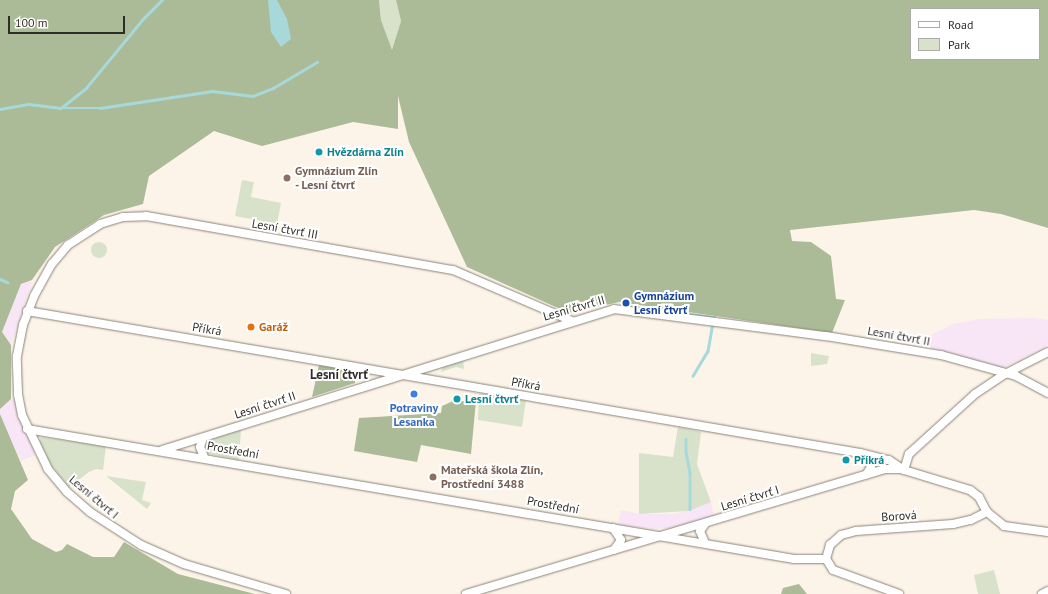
<!DOCTYPE html>
<meta charset="utf-8">
<style>
body{margin:0}
#map{position:relative;width:1048px;height:594px;overflow:hidden;background:#fdf4e9;font-family:"PT Sans",sans-serif}
div>[style]{position:absolute}
.industrial>*{inset:0;background:#f8e5f6}
.green>*{inset:0;background:#d8e2ca}
.round{border-radius:50%}
.forest>*{inset:0;background:#acbb97}
.water>*{inset:0;background:#a7d9db}
.stream>*{height:2.5px;margin:-1.25px;padding:0 1.25px;transform-origin:1.25px;border-radius:1.25px;background:#a7d9db}
.roads{filter:drop-shadow(0 0 1px #8a8379) drop-shadow(0 0 1px #8a8379)}
.street>*{height:8px;margin:-4px;padding:0 4px;transform-origin:4px;border-radius:4px;background:#fff}
.dots>*{width:11px;height:11px;translate:-50% -50%;box-sizing:border-box;border:2px solid #fff;border-radius:50%}
span{translate:-50% -50%;white-space:nowrap;text-align:center;line-height:1.15;-webkit-text-stroke:4px #fff;paint-order:stroke}
.culture-label{font-size:12px;color:#0d838f;font-weight:700}
.left{translate:0 -50%;text-align:left}
.education-label{font-size:12px;color:#785e54;font-weight:700}
.street-label{font-size:12px;color:#302d28}
.transit-label{font-size:12px;color:#164399;font-weight:700}
.food-label{font-size:12px;color:#c56008;font-weight:700}
.shop-label{font-size:12px;color:#366cbe;font-weight:700}
.neighbourhood-label{font-size:13px;color:#302d28;font-weight:700}
.legend{position:absolute;left:910px;top:8px;width:130px;height:52px;box-sizing:border-box;background:#fff;border:1px solid #acaba9;margin:0;padding:5px 7px;list-style:none;font-size:12px;color:#302d28}
.legend li{display:flex;align-items:center;gap:8px;height:20px}
.legend b{width:20px;border:1px solid #acaba9}
.scale{position:absolute;left:8px;top:16px;width:117px;height:18px;box-sizing:border-box;border:2px solid #302d28;border-top:0;padding-left:5px;font-size:12px;line-height:14px;white-space:nowrap;color:#302d28;-webkit-text-stroke:3px #fff;paint-order:stroke}
</style>
<div id="map">
<div class="industrial">
<div style="clip-path:polygon(32px 281px,11px 345px,2px 332px,21px 284px)"></div>
<div style="clip-path:polygon(1033px 318px,1048px 320px,1048px 345px,1003px 368px,914px 343px,953px 324px,978px 319px)"></div>
<div style="clip-path:polygon(14px 399px,31px 438px,35px 455px,21px 461px,0 418px,0 402px)"></div>
<div style="clip-path:polygon(711px 502px,714px 517px,680px 527px,653px 529px,618px 525px,621px 510px,639px 514px,673px 514px,689px 511px)"></div>
</div>
<div class="green">
<div style="clip-path:polygon(379px 0,396px 0,401px 21px,392px 51px,381px 20px)"></div>
<div style="clip-path:polygon(242px 180px,254px 182px,251px 197px,281px 203px,277px 224px,235px 216px)"></div>
<div class="round" style="left:91px;top:242px;width:16px;height:16px"></div>
<div style="clip-path:polygon(811px 353px,829px 356px,827px 364px,811px 366px)"></div>
<div style="clip-path:polygon(463px 359px,464px 369px,456px 367px,441px 372px,443px 366px)"></div>
<div style="clip-path:polygon(485px 393px,526px 400px,522px 427px,478px 420px,479px 394px)"></div>
<div style="clip-path:polygon(678px 427px,701px 432px,697px 464px,711px 502px,689px 511px,639px 514px,639px 453px,673px 457px)"></div>
<div style="clip-path:polygon(241px 429px,239px 460px,205px 453px,204px 445px,207px 440px)"></div>
<div style="clip-path:polygon(41px 437px,106px 446px,103px 470px,96px 469px,89px 472px,69px 487px,51px 465px,39px 444px)"></div>
<div style="clip-path:polygon(106px 476px,146px 482px,142px 500px,151px 503px,147px 509px)"></div>
<div style="clip-path:polygon(994px 570px,1000px 594px,978px 594px,974px 575px)"></div>
</div>
<div class="forest">
<div style="clip-path:polygon(evenodd,0 0,379px 0,381px 20px,392px 50px,401px 21px,396px 0,1048px 0,1048px 228px,1001px 214px,974px 210px,790px 230px,792px 241px,811px 242px,831px 256px,836px 299px,845px 300px,832px 333px,619px 302px,569px 313px,467px 267px,409px 142px,398px 96px,398px 129px,353px 122px,262px 146px,214px 131px,149px 176px,143px 204px,104px 215px,55px 247px,32px 280px,21px 284px,2px 332px,11px 345px,11px 399px,0 409px,0 0,911px 9px,1039px 9px,1039px 59px,911px 59px,911px 9px)"></div>
<div style="clip-path:polygon(319px 365px,355px 371px,355px 383px,312px 397px)"></div>
<div style="clip-path:polygon(453px 401px,476px 401px,471px 454px,421px 445px,417px 462px,354px 451px,359px 418px,441px 413px,442px 406px)"></div>
<div style="clip-path:polygon(0 414px,28px 480px,15px 491px,11px 509px,32px 539px,56px 552px,62px 550px,67px 544px,93px 557px,114px 557px,124px 542px,178px 574px,255px 594px,0 594px)"></div>
<div style="clip-path:polygon(799px 584px,807px 594px,781px 594px,783px 588px)"></div>
</div>
<div class="water">
<div style="clip-path:polygon(268px 0,277px 0,287px 19px,291px 39px,281px 47px,271px 32px)"></div>
</div>
<div class="stream">
<div style="left:62px;top:107px;width:31px;rotate:-38deg"></div>
<div style="left:86px;top:88px;width:88px;rotate:-50.5deg"></div>
<div style="left:142px;top:20px;width:28px;rotate:-45deg"></div>
<div style="left:0;top:109px;width:29px;rotate:-10deg"></div>
<div style="left:29px;top:104px;width:32px;rotate:7deg"></div>
<div style="left:61px;top:108px;width:39px"></div>
<div style="left:100px;top:108px;width:113px;rotate:-8.6deg"></div>
<div style="left:212px;top:91px;width:41px;rotate:7deg"></div>
<div style="left:253px;top:96px;width:22px;rotate:-22deg"></div>
<div style="left:273px;top:88px;width:51px;rotate:-30.6deg"></div>
<div style="left:0;top:279px;width:8px;rotate:23deg"></div>
<div style="left:618px;top:306px;width:97px;rotate:6.5deg"></div>
<div style="left:714px;top:317px;width:35px;rotate:100deg"></div>
<div style="left:708px;top:351px;width:29px;rotate:121deg"></div>
<div style="left:686px;top:439px;width:13px;rotate:90deg"></div>
<div style="left:686px;top:452px;width:20px;rotate:79deg"></div>
<div style="left:690px;top:472px;width:37px;rotate:90deg"></div>
</div>
<div class="roads">
<div class="street">
<div style="left:27px;top:311px;width:845px;rotate:9.67deg"></div>
<div style="left:860px;top:453px;width:30px;rotate:14deg"></div>
<div style="left:889px;top:460px;width:18px;rotate:34deg"></div>
<div style="left:904px;top:470px;width:69px;rotate:16.9deg"></div>
<div style="left:970px;top:490px;width:11px;rotate:38deg"></div>
<div style="left:979px;top:497px;width:17px;rotate:62deg"></div>
<div style="left:987px;top:512px;width:22px;rotate:39deg"></div>
<div style="left:1004px;top:526px;width:44px;rotate:7.8deg"></div>
<div style="left:27px;top:429px;width:778px;rotate:9.62deg"></div>
<div style="left:794px;top:559px;width:32px"></div>
<div style="left:203px;top:438px;width:9px;rotate:108deg"></div>
<div style="left:200px;top:447px;width:11px;rotate:68deg"></div>
<div style="left:162px;top:450px;width:473px;rotate:-17.3deg"></div>
<div style="left:614px;top:309px;width:214px;rotate:7.3deg"></div>
<div style="left:826px;top:336px;width:117px;rotate:9.4deg"></div>
<div style="left:941px;top:355px;width:78px;rotate:15.6deg"></div>
<div style="left:1016px;top:376px;width:36px;rotate:28deg"></div>
<div style="left:866px;top:455px;width:13px;rotate:67deg"></div>
<div style="left:871px;top:467px;width:9px;rotate:122deg"></div>
<div style="left:904px;top:470px;width:17px;rotate:-73deg"></div>
<div style="left:909px;top:454px;width:89px;rotate:-42.3deg"></div>
<div style="left:975px;top:394px;width:36px;rotate:-34deg"></div>
<div style="left:1005px;top:374px;width:48px;rotate:-27.1deg"></div>
<div style="left:613px;top:528px;width:14px;rotate:56deg"></div>
<div style="left:621px;top:540px;width:12px;rotate:125deg"></div>
<div style="left:705px;top:543px;width:13px;rotate:-113deg"></div>
<div style="left:700px;top:531px;width:9px;rotate:-54deg"></div>
<div style="left:286px;top:594px;width:106px;rotate:-163.6deg"></div>
<div style="left:184px;top:564px;width:47px;rotate:-156.2deg"></div>
<div style="left:141px;top:545px;width:61px;rotate:-147.1deg"></div>
<div style="left:90px;top:512px;width:30px;rotate:-139deg"></div>
<div style="left:67px;top:492px;width:30px;rotate:-130deg"></div>
<div style="left:48px;top:469px;width:60px;rotate:-115.7deg"></div>
<div style="left:22px;top:415px;width:21px;rotate:-101deg"></div>
<div style="left:18px;top:394px;width:38px;rotate:-92deg"></div>
<div style="left:17px;top:356px;width:32px;rotate:-79deg"></div>
<div style="left:23px;top:325px;width:31px;rotate:-69deg"></div>
<div style="left:34px;top:296px;width:37px;rotate:-61deg"></div>
<div style="left:52px;top:264px;width:25px;rotate:-50deg"></div>
<div style="left:68px;top:245px;width:38px;rotate:-33deg"></div>
<div style="left:100px;top:224px;width:24px;rotate:-17deg"></div>
<div style="left:123px;top:217px;width:23px;rotate:-2deg"></div>
<div style="left:146px;top:216px;width:312px;rotate:10deg"></div>
<div style="left:453px;top:270px;width:129px;rotate:23.2deg"></div>
<div style="left:466px;top:594px;width:436px;rotate:-16.6deg"></div>
<div style="left:884px;top:469px;width:19px"></div>
<div style="left:899px;top:594px;width:70px;rotate:-160deg"></div>
<div style="left:833px;top:570px;width:13px;rotate:-122deg"></div>
<div style="left:826px;top:559px;width:15px;rotate:-74deg"></div>
<div style="left:830px;top:545px;width:15px;rotate:-42deg"></div>
<div style="left:841px;top:535px;width:16px;rotate:-15deg"></div>
<div style="left:856px;top:531px;width:97px;rotate:-4.1deg"></div>
<div style="left:953px;top:524px;width:18px;rotate:-13deg"></div>
<div style="left:971px;top:520px;width:18px;rotate:-27deg"></div>
<div style="left:1042px;top:594px;width:7px;rotate:-27deg"></div>
</div>
</div>
<div class="dots">
<div style="left:319px;top:152px;background:#0f9aa8"></div>
<div style="left:287px;top:178px;background:#8d6e63"></div>
<div style="left:626px;top:303px;background:#1a4fb4"></div>
<div style="left:251px;top:327px;background:#e8710a"></div>
<div style="left:414px;top:394px;background:#3f7fe0"></div>
<div style="left:457px;top:399px;background:#0f9aa8"></div>
<div style="left:846px;top:460px;background:#0f9aa8"></div>
<div style="left:433px;top:477px;background:#8d6e63"></div>
</div>
<div class="culture-label">
<span class="left" style="left:327px;top:152px">Hvězdárna Zlín</span>
<span class="left" style="left:465px;top:399px">Lesní čtvrť</span>
<span class="left" style="left:854px;top:460px">Příkrá</span>
</div>
<div class="education-label">
<span class="left" style="left:295px;top:178px">Gymnázium Zlín<br>- Lesní čtvrť</span>
<span class="left" style="left:441px;top:477px">Mateřská škola Zlín,<br>Prostřední 3488</span>
</div>
<div class="street-label">
<span style="left:285px;top:229px;rotate:10deg">Lesní čtvrť III</span>
<span style="left:574px;top:308px;rotate:-16deg">Lesní čtvrť II</span>
<span style="left:207px;top:329px;rotate:9deg">Příkrá</span>
<span style="left:899px;top:336px;rotate:10deg">Lesní čtvrť II</span>
<span style="left:526px;top:384px;rotate:10deg">Příkrá</span>
<span style="left:265px;top:405px;rotate:-18deg">Lesní čtvrť II</span>
<span style="left:233px;top:450px;rotate:10deg">Prostřední</span>
<span style="left:94px;top:497px;rotate:40deg">Lesní čtvrť I</span>
<span style="left:750px;top:498px;rotate:-17deg">Lesní čtvrť I</span>
<span style="left:553px;top:505px;rotate:10deg">Prostřední</span>
<span style="left:899px;top:516px;rotate:-4deg">Borová</span>
</div>
<div class="transit-label">
<span class="left" style="left:634px;top:303px">Gymnázium<br>Lesní čtvrť</span>
</div>
<div class="food-label">
<span class="left" style="left:259px;top:327px">Garáž</span>
</div>
<div class="shop-label">
<span style="left:414px;top:415px">Potraviny<br>Lesanka</span>
</div>
<div class="neighbourhood-label">
<span style="left:339px;top:375px">Lesní čtvrť</span>
</div>
<ul class="legend">
<li><b style="height:5px;background:#fff"></b>Road</li>
<li><b style="height:11px;background:#d8e2ca"></b>Park</li>
</ul>
<div class="scale">100 m</div>
</div>
